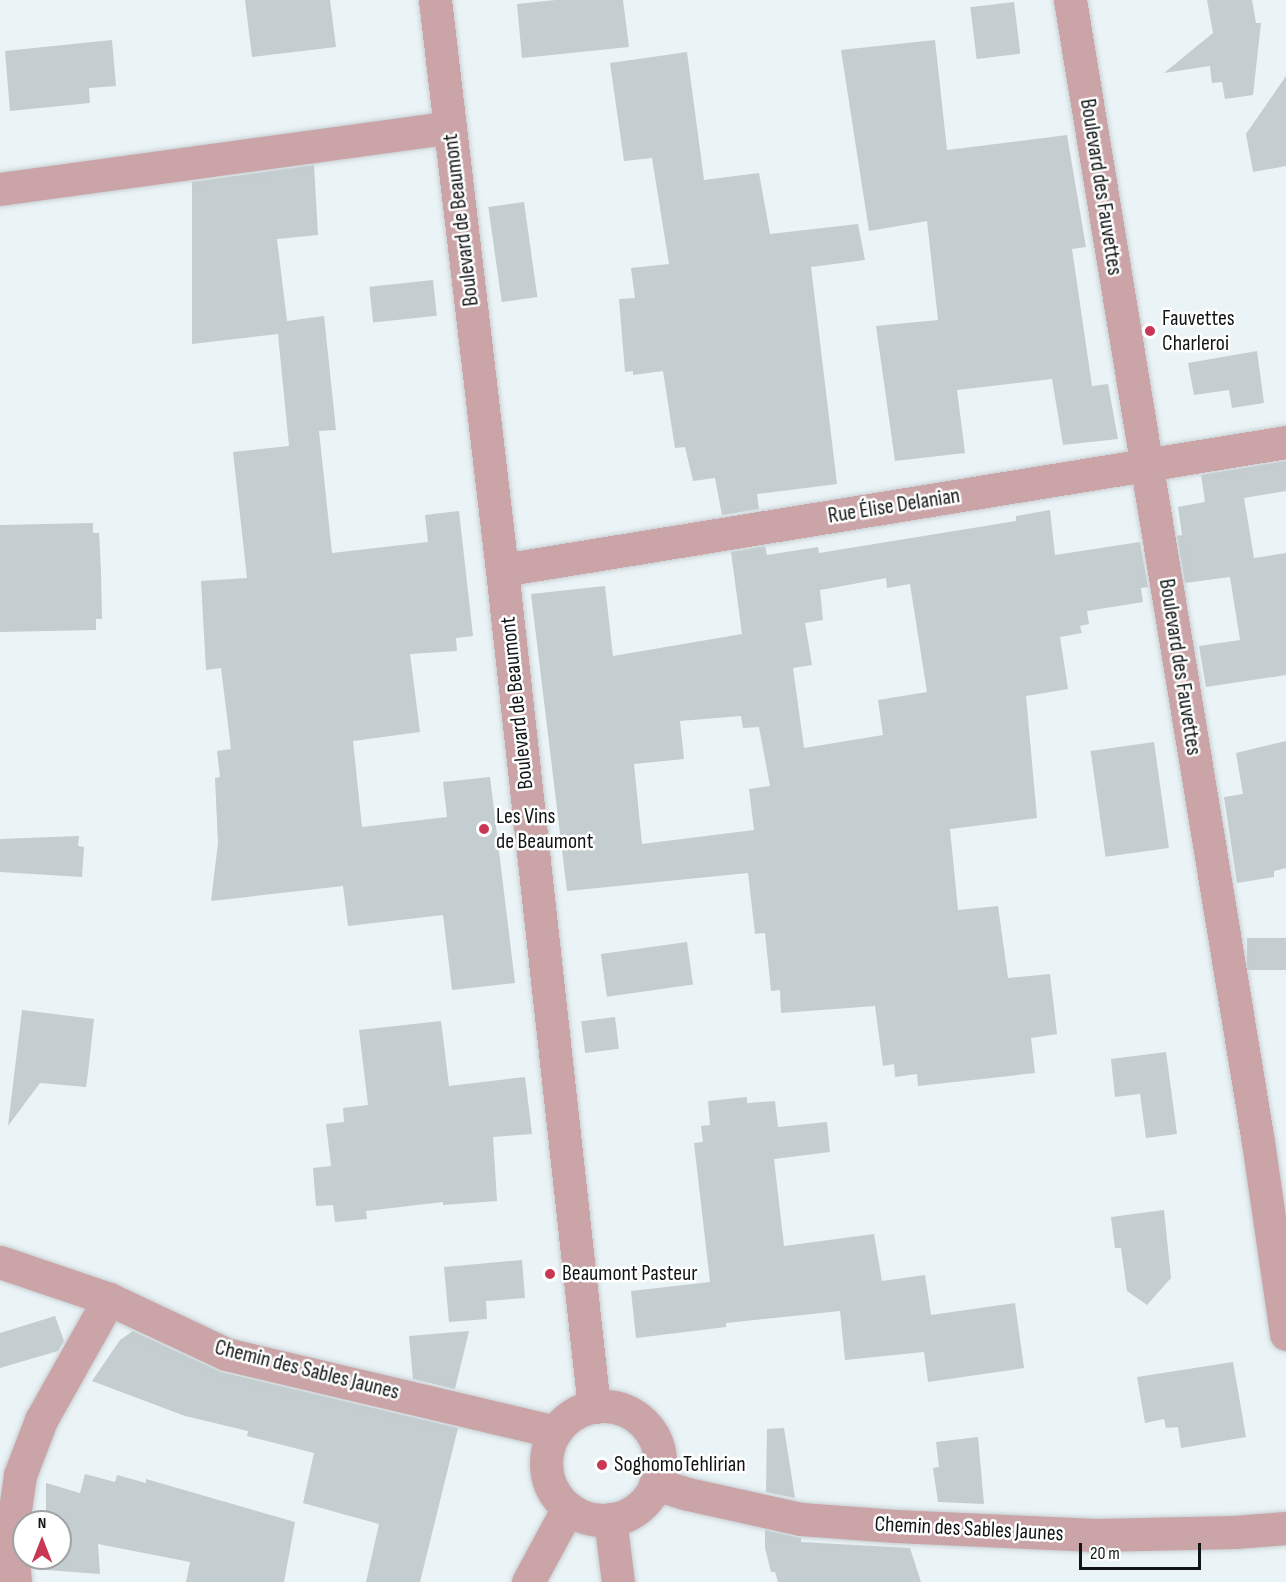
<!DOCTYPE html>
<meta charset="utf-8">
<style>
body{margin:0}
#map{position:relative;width:1286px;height:1582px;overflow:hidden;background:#eaf3f6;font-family:"Sofia Sans Condensed",sans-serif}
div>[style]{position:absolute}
.building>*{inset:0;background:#c4cdcf;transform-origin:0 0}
.roads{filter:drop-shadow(0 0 2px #c7cfd2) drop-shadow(0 0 2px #c7cfd2)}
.minor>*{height:33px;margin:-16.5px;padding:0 16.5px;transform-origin:16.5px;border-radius:16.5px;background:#cba4a7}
.minor>.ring{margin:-16.5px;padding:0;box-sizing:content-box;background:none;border:33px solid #cba4a7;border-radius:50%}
.dots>*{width:16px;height:16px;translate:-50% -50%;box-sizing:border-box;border:3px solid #fff;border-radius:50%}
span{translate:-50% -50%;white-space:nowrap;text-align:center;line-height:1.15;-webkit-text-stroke:5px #fff;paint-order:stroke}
.street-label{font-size:22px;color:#121516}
.poi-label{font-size:22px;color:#121516}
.left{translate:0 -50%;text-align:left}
.north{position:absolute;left:12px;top:1510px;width:60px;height:60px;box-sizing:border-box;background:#fff;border:2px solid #a0a1a2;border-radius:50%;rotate:0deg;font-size:16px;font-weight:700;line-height:24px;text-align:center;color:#121516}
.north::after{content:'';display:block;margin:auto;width:21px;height:27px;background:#c83855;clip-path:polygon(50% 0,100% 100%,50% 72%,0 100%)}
.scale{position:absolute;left:1079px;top:1543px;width:122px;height:27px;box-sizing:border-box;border:3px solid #121516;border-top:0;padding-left:8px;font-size:18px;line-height:21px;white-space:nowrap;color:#121516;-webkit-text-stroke:4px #fff;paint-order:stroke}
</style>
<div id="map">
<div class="building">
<div style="clip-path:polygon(245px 0,330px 0,336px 47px,252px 57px)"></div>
<div style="clip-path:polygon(556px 0,623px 0,629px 47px,522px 58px,517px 4px)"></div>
<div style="clip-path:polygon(1207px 0,1252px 0,1256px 23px,1261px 23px,1253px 95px,1225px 99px,1222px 82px,1212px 83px,1210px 66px,1164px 73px,1213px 33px)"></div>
<div style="left:1014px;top:2px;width:52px;height:44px;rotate:83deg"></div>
<div style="clip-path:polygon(112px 40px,116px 86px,89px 88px,90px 103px,10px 111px,5px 51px)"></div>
<div style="clip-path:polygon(935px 40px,947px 150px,1067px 135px,1086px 247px,1072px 249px,1092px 386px,1108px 384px,1118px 439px,1063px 445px,1052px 379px,1017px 383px,957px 390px,965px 453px,895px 461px,876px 326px,938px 320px,927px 221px,869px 231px,841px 50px)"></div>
<div style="clip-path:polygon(687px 52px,704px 180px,759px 173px,770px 234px,858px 224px,865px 260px,811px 267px,837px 484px,757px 494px,759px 509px,722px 515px,715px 478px,693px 481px,685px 447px,675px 448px,663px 371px,633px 375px,633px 371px,625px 372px,619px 299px,635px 298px,631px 268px,669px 264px,652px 158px,624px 161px,610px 63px)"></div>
<div style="clip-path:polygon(1286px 76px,1286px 166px,1253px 172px,1246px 134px)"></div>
<div style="clip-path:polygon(314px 165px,318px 235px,277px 239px,287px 321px,324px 316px,336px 430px,319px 431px,332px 553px,428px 542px,425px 515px,459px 511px,473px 636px,456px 638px,457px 651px,410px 654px,420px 732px,353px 741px,362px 827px,447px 817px,443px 782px,490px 777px,515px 983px,452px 990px,443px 915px,348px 926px,343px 886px,211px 901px,218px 843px,215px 778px,220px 777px,217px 751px,231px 749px,221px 668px,206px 670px,201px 581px,247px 578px,233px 452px,289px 446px,278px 334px,192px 344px,192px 182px)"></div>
<div style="left:524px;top:202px;width:96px;height:36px;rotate:82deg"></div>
<div style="left:433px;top:280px;width:36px;height:64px;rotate:84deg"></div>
<div style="clip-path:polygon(1257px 351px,1264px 403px,1232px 408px,1229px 390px,1194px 395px,1188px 363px)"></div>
<div style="clip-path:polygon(1286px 461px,1286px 491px,1244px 498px,1254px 558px,1286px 553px,1286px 675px,1206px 687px,1199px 646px,1240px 640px,1230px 577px,1185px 583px,1177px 536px,1182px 535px,1178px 507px,1205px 502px,1201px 475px)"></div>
<div style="clip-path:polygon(evenodd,1050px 510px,1055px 555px,1140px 542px,1148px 587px,1141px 588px,1143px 602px,1087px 611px,1089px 624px,1080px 626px,1082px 633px,1060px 637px,1068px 689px,1026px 696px,1037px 818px,950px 829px,958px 910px,998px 906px,1008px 978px,1050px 974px,1057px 1034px,1031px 1038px,1035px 1073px,918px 1086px,917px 1074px,895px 1077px,894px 1064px,883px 1066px,875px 1006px,781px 1013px,780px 990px,771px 991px,765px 933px,755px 934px,748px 873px,567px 891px,531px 594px,605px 586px,613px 656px,742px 634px,731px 552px,765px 546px,767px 555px,818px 547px,819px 553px,1016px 521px,1016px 516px,1050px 510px,886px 578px,887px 588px,910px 584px,927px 692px,878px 700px,883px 735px,804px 748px,793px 668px,812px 665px,805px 623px,823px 620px,820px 590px,886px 578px,1050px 510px,741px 716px,743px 728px,759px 727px,770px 786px,749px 789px,754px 830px,642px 844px,634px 764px,684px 759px,680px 721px,741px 716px)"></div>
<div style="clip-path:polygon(93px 523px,93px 533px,99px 533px,101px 571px,102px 619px,96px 619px,96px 630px,0 632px,0 525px)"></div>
<div style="clip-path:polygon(1286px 741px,1286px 868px,1274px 871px,1274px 877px,1237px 883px,1224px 797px,1243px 794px,1236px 753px)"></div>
<div style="left:1154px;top:742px;width:107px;height:64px;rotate:82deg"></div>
<div style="clip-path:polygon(79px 836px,78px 846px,84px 847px,82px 877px,0 872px,0 839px)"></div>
<div style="left:1286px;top:938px;width:32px;height:39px;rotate:90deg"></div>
<div style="left:687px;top:942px;width:43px;height:87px;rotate:82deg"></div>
<div style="clip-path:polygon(22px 1010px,94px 1019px,88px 1073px,86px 1087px,40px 1083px,8px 1126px)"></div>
<div style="left:615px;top:1017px;width:32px;height:34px;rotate:83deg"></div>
<div style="clip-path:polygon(441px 1021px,449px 1086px,525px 1077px,532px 1134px,493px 1137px,497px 1201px,443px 1205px,443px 1202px,366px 1211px,367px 1219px,335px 1222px,333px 1205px,316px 1206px,313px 1168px,331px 1166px,326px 1124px,344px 1122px,343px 1108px,368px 1105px,359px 1030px)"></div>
<div style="clip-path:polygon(1166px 1052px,1177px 1134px,1146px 1138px,1140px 1094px,1115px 1097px,1111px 1059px)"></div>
<div style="clip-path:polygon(747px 1097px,747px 1103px,775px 1101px,778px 1127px,827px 1122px,830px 1152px,774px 1159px,784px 1246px,874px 1234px,882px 1281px,925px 1275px,931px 1315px,1015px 1303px,1024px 1368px,928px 1382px,924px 1352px,845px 1360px,840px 1311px,726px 1323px,726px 1327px,636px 1338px,631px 1291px,710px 1282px,694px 1143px,703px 1142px,701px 1126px,710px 1125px,708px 1101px)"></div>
<div style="clip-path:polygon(1164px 1210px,1171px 1278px,1147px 1305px,1127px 1291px,1121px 1248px,1115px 1248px,1111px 1217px)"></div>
<div style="clip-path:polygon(522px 1260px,525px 1298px,486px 1301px,487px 1319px,449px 1322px,444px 1267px)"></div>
<div style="clip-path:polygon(55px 1316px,64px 1341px,58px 1351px,0 1368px,0 1333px)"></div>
<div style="clip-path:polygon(133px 1331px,221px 1372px,458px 1428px,420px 1582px,366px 1582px,379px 1524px,303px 1503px,314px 1453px,247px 1436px,248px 1431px,185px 1416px,92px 1381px,120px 1340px)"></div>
<div style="clip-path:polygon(469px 1331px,455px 1389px,413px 1379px,409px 1336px)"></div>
<div style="clip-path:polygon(1233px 1362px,1246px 1437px,1181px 1448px,1178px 1427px,1166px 1428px,1164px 1419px,1145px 1423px,1137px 1377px)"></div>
<div style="clip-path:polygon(784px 1428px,795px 1498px,766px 1492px,767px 1429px)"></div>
<div style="clip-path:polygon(978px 1437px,984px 1504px,938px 1502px,933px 1468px,939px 1467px,936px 1442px)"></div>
<div style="clip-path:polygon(85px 1474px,115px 1482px,117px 1475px,146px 1483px,146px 1479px,295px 1522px,284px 1582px,186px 1582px,190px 1562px,98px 1544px,100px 1574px,46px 1570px,46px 1558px,60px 1558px,60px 1522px,46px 1522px,46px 1483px,80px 1493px)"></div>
<div style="clip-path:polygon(765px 1530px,801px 1538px,801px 1542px,910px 1548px,921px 1582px,778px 1582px,775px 1572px,771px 1572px,765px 1548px)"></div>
</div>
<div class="roads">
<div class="minor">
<div style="left:435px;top:0;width:574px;rotate:83.3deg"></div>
<div style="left:502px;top:570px;width:842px;rotate:83.73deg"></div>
<div style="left:1070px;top:0;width:1157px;rotate:80.65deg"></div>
<div style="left:1258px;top:1142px;width:194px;rotate:81.7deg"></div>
<div style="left:0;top:189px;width:454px;rotate:-7.8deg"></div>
<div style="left:502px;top:570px;width:794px;rotate:-9.27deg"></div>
<div style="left:0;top:1262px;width:115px;rotate:18.7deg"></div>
<div style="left:109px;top:1299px;width:129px;rotate:25.2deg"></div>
<div style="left:226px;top:1354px;width:338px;rotate:13.3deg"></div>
<div class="ring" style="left:546px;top:1406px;width:81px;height:81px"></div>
<div style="left:655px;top:1484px;width:34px;rotate:17deg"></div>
<div style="left:688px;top:1494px;width:116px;rotate:12.5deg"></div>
<div style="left:801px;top:1519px;width:95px;rotate:4.2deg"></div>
<div style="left:896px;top:1526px;width:199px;rotate:2.6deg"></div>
<div style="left:1095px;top:1535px;width:140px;rotate:-1.2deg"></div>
<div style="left:1235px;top:1532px;width:51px;rotate:-4.5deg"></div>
<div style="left:610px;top:1519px;width:64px;rotate:82.8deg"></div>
<div style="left:15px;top:1582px;width:45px;rotate:-95.1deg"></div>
<div style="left:11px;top:1537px;width:63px;rotate:-81.7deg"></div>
<div style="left:20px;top:1475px;width:59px;rotate:-69.1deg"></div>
<div style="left:41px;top:1420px;width:139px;rotate:-60.7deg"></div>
<div style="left:528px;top:1582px;width:84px;rotate:-61.6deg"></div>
</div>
</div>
<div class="dots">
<div style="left:1150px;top:331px;background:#c83855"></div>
<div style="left:484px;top:829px;background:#c83855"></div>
<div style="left:550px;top:1274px;background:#c83855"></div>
<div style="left:602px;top:1465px;background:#c83855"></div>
</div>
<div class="street-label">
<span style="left:1101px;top:187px;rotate:81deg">Boulevard des Fauvettes</span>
<span style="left:461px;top:220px;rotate:-97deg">Boulevard de Beaumont</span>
<span style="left:894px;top:506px;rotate:-9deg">Rue Élise Delanian</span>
<span style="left:1180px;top:667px;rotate:81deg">Boulevard des Fauvettes</span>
<span style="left:517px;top:703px;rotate:-96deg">Boulevard de Beaumont</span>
<span style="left:307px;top:1370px;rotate:14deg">Chemin des Sables Jaunes</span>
<span style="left:969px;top:1529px;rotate:3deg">Chemin des Sables Jaunes</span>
</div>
<div class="poi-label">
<span class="left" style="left:1162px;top:331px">Fauvettes<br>Charleroi</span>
<span class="left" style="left:496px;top:829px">Les Vins<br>de Beaumont</span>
<span class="left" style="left:562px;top:1274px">Beaumont Pasteur</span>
<span class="left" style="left:614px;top:1465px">SoghomoTehlirian</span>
</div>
<div class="north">N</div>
<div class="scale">20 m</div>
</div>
